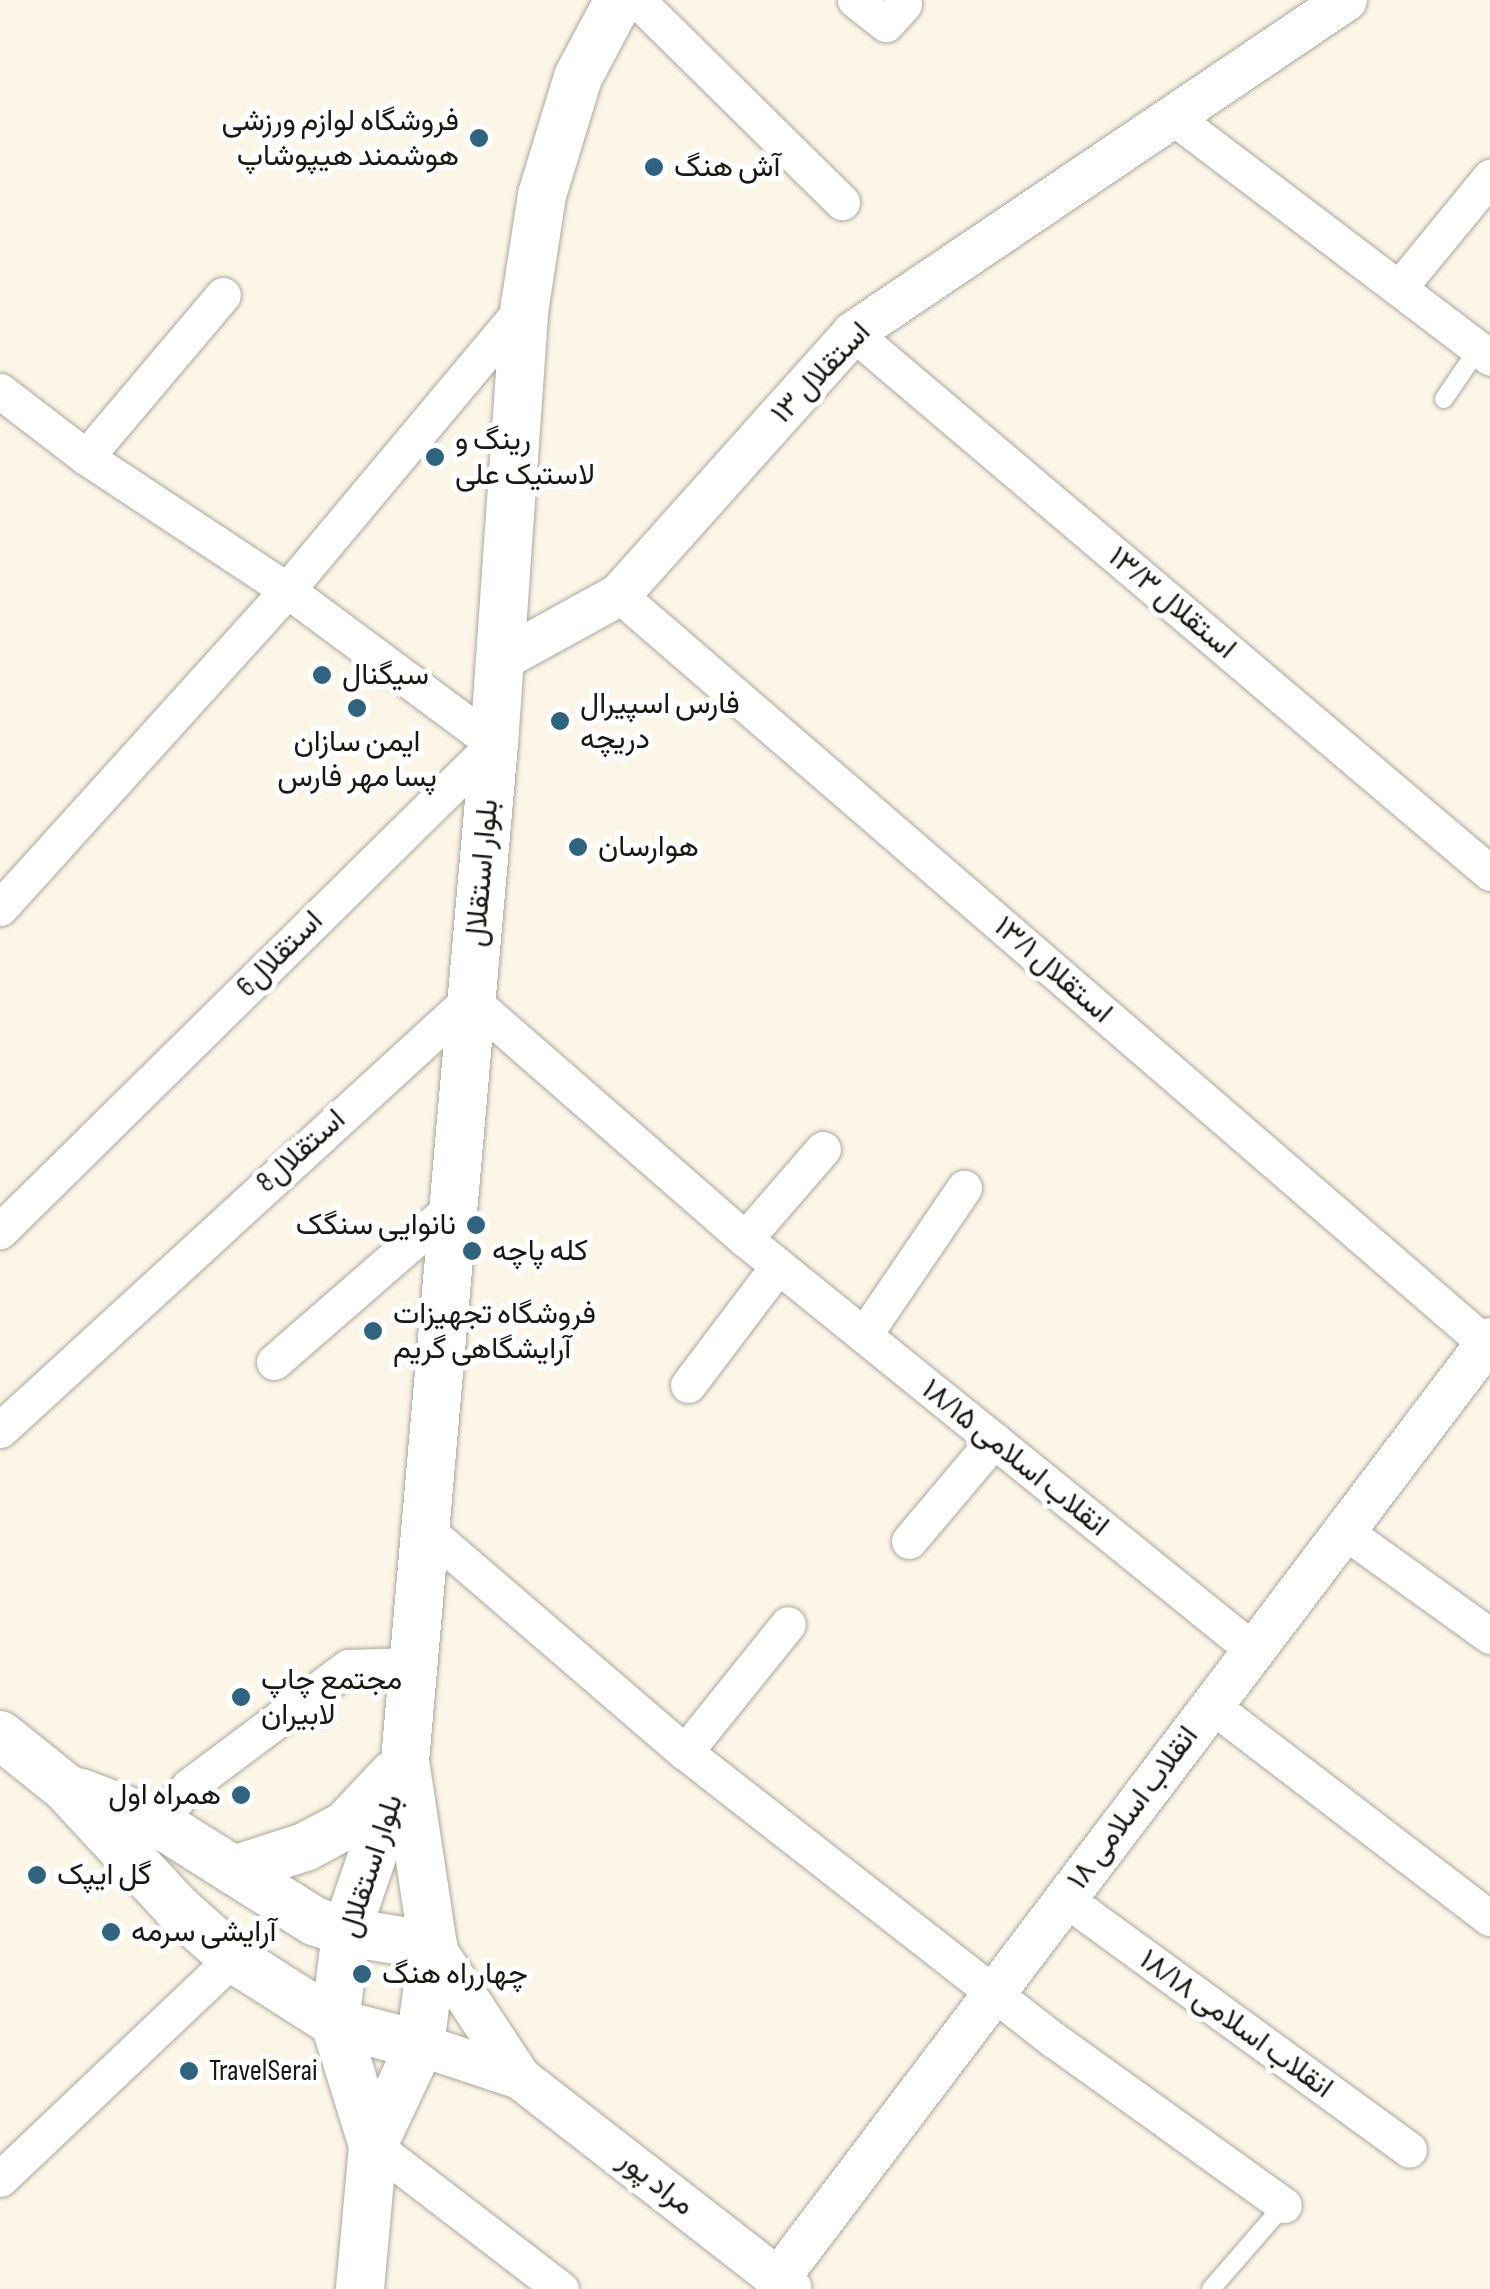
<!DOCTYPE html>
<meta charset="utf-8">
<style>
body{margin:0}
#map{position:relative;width:1490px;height:2289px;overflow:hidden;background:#fcf6e9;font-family:"Sofia Sans Condensed",Vazirmatn,sans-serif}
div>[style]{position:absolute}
.roads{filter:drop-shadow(0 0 2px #ada79c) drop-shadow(0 0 2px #ada79c)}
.service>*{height:18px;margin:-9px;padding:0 9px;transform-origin:9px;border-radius:9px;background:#fff}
.minor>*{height:35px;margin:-17.5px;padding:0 17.5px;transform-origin:17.5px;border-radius:17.5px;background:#fff}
.tertiary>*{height:42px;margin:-21px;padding:0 21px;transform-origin:21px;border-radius:21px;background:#fff}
.secondary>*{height:48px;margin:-24px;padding:0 24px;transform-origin:24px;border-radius:24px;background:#fff}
.dots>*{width:28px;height:28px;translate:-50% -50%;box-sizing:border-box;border:5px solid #fff;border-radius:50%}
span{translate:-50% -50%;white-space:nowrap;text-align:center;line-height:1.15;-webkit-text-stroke:10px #fff;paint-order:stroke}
.poi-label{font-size:30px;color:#1a1813}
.right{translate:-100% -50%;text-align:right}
.left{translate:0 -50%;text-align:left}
.street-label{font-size:30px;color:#1a1813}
</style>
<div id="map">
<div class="roads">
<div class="service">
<div style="left:1444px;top:399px;width:60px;rotate:-55.8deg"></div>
<div style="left:1211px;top:2289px;width:111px;rotate:-49deg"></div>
</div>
<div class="minor">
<div style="left:637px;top:0;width:288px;rotate:44.6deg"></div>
<div style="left:855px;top:0;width:39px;rotate:38deg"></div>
<div style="left:886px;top:24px;width:27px;rotate:-48deg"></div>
<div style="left:1173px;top:117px;width:398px;rotate:37.2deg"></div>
<div style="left:1399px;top:288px;width:144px;rotate:-50.7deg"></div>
<div style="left:853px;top:333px;width:835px;rotate:40.29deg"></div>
<div style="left:0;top:391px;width:108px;rotate:37.5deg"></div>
<div style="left:86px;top:457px;width:241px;rotate:33.5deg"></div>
<div style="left:287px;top:590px;width:258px;rotate:36.6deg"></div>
<div style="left:494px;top:744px;width:694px;rotate:135.41deg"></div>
<div style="left:86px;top:457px;width:212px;rotate:-49.8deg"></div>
<div style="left:619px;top:595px;width:1146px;rotate:40.82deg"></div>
<div style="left:0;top:908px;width:428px;rotate:-47.9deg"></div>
<div style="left:287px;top:590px;width:371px;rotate:-50.1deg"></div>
<div style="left:745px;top:1239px;width:119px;rotate:-49.1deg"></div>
<div style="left:864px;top:1335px;width:178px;rotate:-55.8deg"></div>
<div style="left:274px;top:1362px;width:235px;rotate:-41deg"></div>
<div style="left:688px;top:1385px;width:149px;rotate:-52.9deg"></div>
<div style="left:0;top:1430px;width:638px;rotate:-42.52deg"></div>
<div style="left:470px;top:999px;width:365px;rotate:41.1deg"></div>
<div style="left:745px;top:1239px;width:653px;rotate:38.97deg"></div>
<div style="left:423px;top:1527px;width:345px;rotate:40.7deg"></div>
<div style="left:685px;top:1752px;width:468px;rotate:38deg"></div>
<div style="left:1054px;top:2040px;width:283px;rotate:35.7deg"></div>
<div style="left:1344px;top:1531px;width:180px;rotate:35.7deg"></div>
<div style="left:909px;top:1541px;width:132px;rotate:-49.9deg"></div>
<div style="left:1211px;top:1705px;width:351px;rotate:37.4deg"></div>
<div style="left:685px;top:1752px;width:164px;rotate:-51.2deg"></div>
<div style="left:157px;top:1822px;width:48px;rotate:-48.4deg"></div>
<div style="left:189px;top:1786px;width:199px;rotate:-36.8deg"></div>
<div style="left:348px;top:1667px;width:64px;rotate:-1.8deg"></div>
<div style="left:1064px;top:1898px;width:427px;rotate:36.1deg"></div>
<div style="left:373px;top:2145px;width:237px;rotate:37.5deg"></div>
<div style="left:0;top:2179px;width:321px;rotate:-43.5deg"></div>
</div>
<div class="tertiary">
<div style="left:499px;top:661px;width:137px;rotate:-28.8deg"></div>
<div style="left:619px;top:595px;width:351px;rotate:-48.2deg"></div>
<div style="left:853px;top:333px;width:595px;rotate:-34.04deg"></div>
<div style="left:433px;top:1946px;width:158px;rotate:56.6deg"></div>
<div style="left:520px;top:2078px;width:343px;rotate:37.9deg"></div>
<div style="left:420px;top:2045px;width:105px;rotate:18.3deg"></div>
<div style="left:778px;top:2279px;width:1179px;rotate:-52.86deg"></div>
</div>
<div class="secondary">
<div style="left:0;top:1735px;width:83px;rotate:38.7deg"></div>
<div style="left:65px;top:1787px;width:165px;rotate:47.2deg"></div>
<div style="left:177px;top:1908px;width:75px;rotate:41.8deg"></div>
<div style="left:233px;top:1958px;width:121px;rotate:32.5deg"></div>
<div style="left:335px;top:2023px;width:88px;rotate:14.5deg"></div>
<div style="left:78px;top:1792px;width:85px;rotate:20.8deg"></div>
<div style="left:157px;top:1822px;width:186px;rotate:32.2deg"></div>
<div style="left:314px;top:1921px;width:34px;rotate:19deg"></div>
<div style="left:346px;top:1932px;width:88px;rotate:9.1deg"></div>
<div style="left:233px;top:1870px;width:76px;rotate:-17.7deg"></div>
<div style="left:305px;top:1847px;width:47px;rotate:-28.2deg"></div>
<div style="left:346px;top:1825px;width:69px;rotate:-46.8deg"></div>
<div style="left:373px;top:2145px;width:128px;rotate:-107.3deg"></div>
<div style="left:335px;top:2023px;width:92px;rotate:-83.1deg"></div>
<div style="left:346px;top:1932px;width:172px;rotate:-71deg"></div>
<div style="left:360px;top:2289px;width:145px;rotate:-84.8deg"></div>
<div style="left:373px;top:2145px;width:110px;rotate:-64.8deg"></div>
<div style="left:420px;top:2045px;width:100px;rotate:-82.5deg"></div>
<div style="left:433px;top:1946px;width:187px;rotate:-98.6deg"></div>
<div style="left:405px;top:1761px;width:1021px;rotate:-85deg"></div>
<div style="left:494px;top:744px;width:440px;rotate:-86deg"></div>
<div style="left:525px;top:305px;width:111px;rotate:-81.2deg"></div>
<div style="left:542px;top:195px;width:123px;rotate:-73deg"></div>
<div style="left:578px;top:77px;width:87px;rotate:-62deg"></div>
</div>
</div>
<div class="dots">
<div style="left:479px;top:138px;background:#2f637f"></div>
<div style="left:654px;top:167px;background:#2f637f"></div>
<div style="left:435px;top:457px;background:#2f637f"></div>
<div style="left:322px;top:675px;background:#2f637f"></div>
<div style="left:357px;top:708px;background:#2f637f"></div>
<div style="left:560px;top:721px;background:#2f637f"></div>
<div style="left:578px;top:847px;background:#2f637f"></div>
<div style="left:476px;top:1225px;background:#2f637f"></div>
<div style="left:472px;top:1251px;background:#2f637f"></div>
<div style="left:373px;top:1331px;background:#2f637f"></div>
<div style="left:241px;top:1697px;background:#2f637f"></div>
<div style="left:241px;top:1795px;background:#2f637f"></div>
<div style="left:37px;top:1875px;background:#2f637f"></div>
<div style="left:111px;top:1932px;background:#2f637f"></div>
<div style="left:362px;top:1974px;background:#2f637f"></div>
<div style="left:189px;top:2071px;background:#2f637f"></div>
</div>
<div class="poi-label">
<span class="right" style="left:459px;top:138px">فروشگاه لوازم ورزشی<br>هوشمند هیپوشاپ</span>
<span class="left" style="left:674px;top:167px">آش هنگ</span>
<span class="left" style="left:455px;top:457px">رینگ و<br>لاستیک علی</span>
<span class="left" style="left:342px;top:675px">سیگنال</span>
<span class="left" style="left:580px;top:721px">فارس اسپیرال<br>دریچه</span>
<span style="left:357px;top:759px">ایمن سازان<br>پسا مهر فارس</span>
<span class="left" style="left:598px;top:847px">هوارسان</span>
<span class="right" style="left:456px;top:1225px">نانوایی سنگک</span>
<span class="left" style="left:492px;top:1251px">کله پاچه</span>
<span class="left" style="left:393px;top:1331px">فروشگاه تجهیزات<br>آرایشگاهی گریم</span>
<span class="left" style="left:261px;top:1697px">مجتمع چاپ<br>لابيران</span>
<span class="right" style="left:221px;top:1795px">همراه اول</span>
<span class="left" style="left:57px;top:1875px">گل ایپک</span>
<span class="left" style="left:131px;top:1932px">آرایشی سرمه</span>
<span class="left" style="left:382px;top:1974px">چهارراه هنگ</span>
<span class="left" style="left:209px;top:2071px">TravelSerai</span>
</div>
<div class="street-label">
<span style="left:821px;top:373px;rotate:-46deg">۱۳ استقلال</span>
<span style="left:1172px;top:603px;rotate:40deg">۱۳/۳ استقلال</span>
<span style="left:482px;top:873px;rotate:-85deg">بلوار استقلال</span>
<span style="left:280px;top:954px;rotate:-45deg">استقلال6</span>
<span style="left:1053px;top:970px;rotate:41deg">۱۳/۱ استقلال</span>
<span style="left:301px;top:1151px;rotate:-42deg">استقلال8</span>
<span style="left:1015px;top:1458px;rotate:39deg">۱۸/۱۵ انقلاب اسلامی</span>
<span style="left:1133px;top:1808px;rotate:-53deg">۱۸ انقلاب اسلامی</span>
<span style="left:371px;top:1866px;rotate:-72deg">بلوار استقلال</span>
<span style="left:1236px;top:2024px;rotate:36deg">۱۸/۱۸ انقلاب اسلامی</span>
<span style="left:656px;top:2183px;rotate:38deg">مراد پور</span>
</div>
</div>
